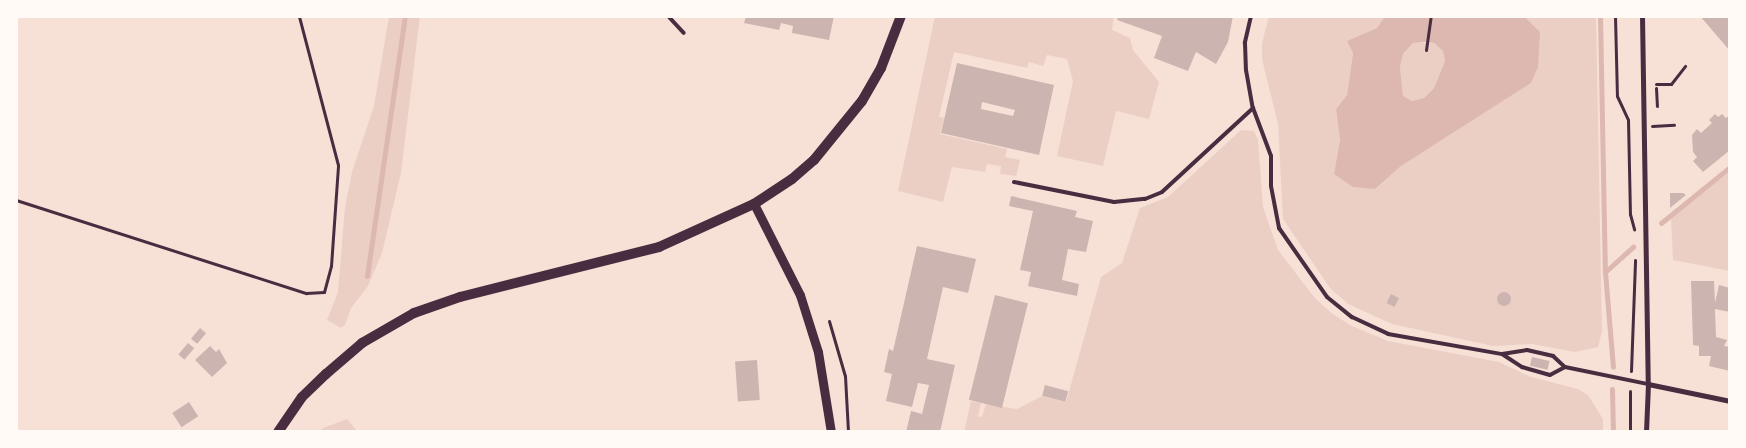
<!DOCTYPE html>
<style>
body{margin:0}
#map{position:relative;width:1746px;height:448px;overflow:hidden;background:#f7e1d7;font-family:Cabin,sans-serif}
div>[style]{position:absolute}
.green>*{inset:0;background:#ebcfc5}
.water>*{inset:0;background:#dcb8b0}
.stream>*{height:5px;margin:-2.5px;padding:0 2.5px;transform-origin:2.5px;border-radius:2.5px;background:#dcb8b0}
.building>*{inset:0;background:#ccb4b1;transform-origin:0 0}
.round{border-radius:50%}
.path>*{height:3px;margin:-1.5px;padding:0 1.5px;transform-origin:1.5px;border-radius:1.5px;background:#4a2c40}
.service>*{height:4px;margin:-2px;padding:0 2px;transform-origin:2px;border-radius:2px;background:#4a2c40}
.minor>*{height:5px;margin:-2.5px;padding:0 2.5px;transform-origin:2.5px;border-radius:2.5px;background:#4a2c40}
.tertiary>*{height:9px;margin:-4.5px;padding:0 4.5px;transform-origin:4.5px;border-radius:4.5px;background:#4a2c40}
.secondary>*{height:10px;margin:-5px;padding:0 5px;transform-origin:5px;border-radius:5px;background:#4a2c40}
span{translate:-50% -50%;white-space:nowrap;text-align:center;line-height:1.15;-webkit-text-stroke:4.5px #fffaf5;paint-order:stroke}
.frame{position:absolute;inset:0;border:18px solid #fffaf5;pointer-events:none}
</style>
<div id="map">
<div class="green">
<div style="clip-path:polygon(389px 16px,420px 16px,401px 173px,382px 253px,368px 286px,351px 308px,345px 325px,341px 328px,327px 320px,338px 292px,345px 207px,352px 172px,374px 106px)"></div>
<div style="clip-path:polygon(935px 16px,1114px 16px,1112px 30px,1130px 38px,1133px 50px,1159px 82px,1149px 119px,1116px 111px,1103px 166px,1057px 156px,1073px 81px,1067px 59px,1047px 55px,1043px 66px,1029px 62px,1027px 68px,954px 52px,939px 117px,944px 118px,940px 134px,1007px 149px,1005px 157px,1020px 160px,1016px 176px,1000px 174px,1001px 166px,987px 164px,985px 172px,952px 167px,943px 202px,898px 191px)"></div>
<div style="clip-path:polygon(1269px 16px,1385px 16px,1377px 28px,1347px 41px,1353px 53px,1347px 95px,1336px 109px,1340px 138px,1334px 174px,1375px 189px,1401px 166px,1531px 83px,1540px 32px,1524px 16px,1596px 16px,1602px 331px,1598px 347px,1575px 352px,1532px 344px,1493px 346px,1392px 324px,1348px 304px,1330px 288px,1283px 219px,1278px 124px,1262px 59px,1262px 43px)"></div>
<div style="clip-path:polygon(1413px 43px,1434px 43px,1443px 51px,1445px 61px,1434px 88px,1424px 98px,1412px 101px,1403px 96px,1400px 67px,1403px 54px)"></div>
<div style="clip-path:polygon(1241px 130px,1254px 131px,1258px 140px,1263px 207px,1278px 250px,1314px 297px,1330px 312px,1350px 325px,1388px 341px,1499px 362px,1531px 377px,1578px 389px,1588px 395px,1603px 419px,1603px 432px,964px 432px,971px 401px,981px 403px,978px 416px,982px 417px,986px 404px,1017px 409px,1042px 396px,1066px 402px,1101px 277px,1122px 263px,1140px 208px,1168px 197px)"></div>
<div style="clip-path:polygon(1730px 171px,1730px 271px,1673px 260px,1671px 218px)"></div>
<div style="clip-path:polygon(347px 419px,358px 432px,319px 432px,323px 428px)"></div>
</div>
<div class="water">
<div style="clip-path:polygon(evenodd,1385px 16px,1524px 16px,1540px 32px,1538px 67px,1531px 83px,1401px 166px,1375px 189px,1353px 187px,1334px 174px,1340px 139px,1336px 109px,1347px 95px,1353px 53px,1347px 41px,1377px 28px,1385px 16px,1426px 42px,1434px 43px,1443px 51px,1445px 61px,1434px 88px,1424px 98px,1412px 101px,1403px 96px,1400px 67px,1403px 54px,1413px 43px,1426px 42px)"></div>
</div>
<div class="stream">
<div style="left:1600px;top:16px;width:256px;rotate:88.9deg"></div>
<div style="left:1605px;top:272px;width:95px;rotate:85.2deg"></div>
<div style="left:1661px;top:223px;width:89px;rotate:-39.1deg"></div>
<div style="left:1605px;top:272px;width:38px;rotate:-42deg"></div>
<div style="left:367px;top:276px;width:263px;rotate:-81.7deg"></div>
<div style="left:1612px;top:389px;width:43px;rotate:88.7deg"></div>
</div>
<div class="building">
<div style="clip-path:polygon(746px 16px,834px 16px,829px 40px,792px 33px,793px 26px,781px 23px,779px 30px,744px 23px)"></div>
<div style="clip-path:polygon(1118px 16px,1233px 16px,1228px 42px,1216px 64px,1196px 52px,1188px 71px,1154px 58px,1162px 36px,1117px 20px)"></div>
<div style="clip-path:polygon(1700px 16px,1730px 16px,1730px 51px)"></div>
<div style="clip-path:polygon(evenodd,957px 63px,1054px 85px,1039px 155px,941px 133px,957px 63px,982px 102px,1015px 110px,1013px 116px,981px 109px,982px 102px)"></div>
<div style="clip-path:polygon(1715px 114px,1718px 117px,1722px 114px,1726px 118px,1730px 115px,1730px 150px,1703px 172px,1693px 161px,1697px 157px,1693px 152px,1692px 135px,1697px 129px,1701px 133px,1712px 123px,1709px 120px)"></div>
<div style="clip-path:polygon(1670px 193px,1683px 193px,1686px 195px,1670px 208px)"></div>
<div style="clip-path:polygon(1011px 196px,1077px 211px,1075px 217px,1093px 221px,1086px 252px,1068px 249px,1062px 280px,1079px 284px,1077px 296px,1028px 286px,1031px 272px,1020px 270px,1033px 211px,1009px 206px)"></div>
<div style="clip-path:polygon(917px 246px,976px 259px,968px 293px,943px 287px,927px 359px,955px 365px,940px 432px,906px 432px,911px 411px,922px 414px,929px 385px,918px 383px,912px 407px,886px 401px,892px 374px,884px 372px,889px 349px,893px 351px)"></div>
<div style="clip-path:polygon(1691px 281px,1714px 281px,1715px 303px,1719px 285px,1730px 288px,1730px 312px,1715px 309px,1716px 337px,1727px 340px,1724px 346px,1730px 347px,1730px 371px,1709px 366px,1711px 356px,1699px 356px,1699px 346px,1693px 345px)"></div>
<div class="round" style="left:1497px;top:292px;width:14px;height:14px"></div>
<div style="left:1391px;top:294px;width:9px;height:10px;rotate:27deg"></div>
<div style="left:995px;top:295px;width:34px;height:108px;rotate:14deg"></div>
<div style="left:200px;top:328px;width:8px;height:14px;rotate:40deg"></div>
<div style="left:188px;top:343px;width:8px;height:15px;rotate:40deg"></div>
<div style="clip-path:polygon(210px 346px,216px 352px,219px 349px,227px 363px,212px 377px,195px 360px)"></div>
<div style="left:1532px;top:357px;width:18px;height:9px;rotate:13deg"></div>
<div style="left:757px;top:360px;width:40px;height:22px;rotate:86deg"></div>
<div style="left:1045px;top:385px;width:24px;height:11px;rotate:15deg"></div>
<div style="left:189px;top:402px;width:17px;height:20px;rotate:57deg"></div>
</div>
<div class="path">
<div style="left:1615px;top:16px;width:80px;rotate:88.6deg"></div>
<div style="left:1617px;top:96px;width:26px;rotate:65deg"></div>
<div style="left:1628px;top:120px;width:94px;rotate:88.8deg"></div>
<div style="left:1630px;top:214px;width:16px;rotate:75deg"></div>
<div style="left:1426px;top:50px;width:34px;rotate:-82deg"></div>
<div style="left:1656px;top:84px;width:15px"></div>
<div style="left:1671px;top:84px;width:23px;rotate:-52deg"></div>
<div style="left:1656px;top:88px;width:18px;rotate:87deg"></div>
<div style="left:1652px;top:126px;width:22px;rotate:-3deg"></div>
<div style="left:16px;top:200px;width:305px;rotate:17.8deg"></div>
<div style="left:306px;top:293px;width:18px;rotate:-3deg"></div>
<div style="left:324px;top:292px;width:27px;rotate:-75deg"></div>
<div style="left:331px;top:266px;width:101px;rotate:-86deg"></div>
<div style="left:338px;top:165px;width:154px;rotate:-104.7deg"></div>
<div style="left:829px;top:321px;width:57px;rotate:73.8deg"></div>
<div style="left:845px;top:376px;width:56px;rotate:86.9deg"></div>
<div style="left:1631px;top:371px;width:111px;rotate:-87.9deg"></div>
<div style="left:1630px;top:391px;width:41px;rotate:90deg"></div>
</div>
<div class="service">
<div style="left:668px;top:16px;width:23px;rotate:47deg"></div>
<div style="left:1251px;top:16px;width:28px;rotate:103deg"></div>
<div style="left:1245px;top:43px;width:27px;rotate:88deg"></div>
<div style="left:1246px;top:70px;width:39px;rotate:80deg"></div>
<div style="left:1253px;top:108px;width:51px;rotate:69.4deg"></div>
<div style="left:1271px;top:156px;width:30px;rotate:90deg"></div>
<div style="left:1271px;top:186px;width:43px;rotate:79.2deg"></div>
<div style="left:1279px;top:228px;width:84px;rotate:55.2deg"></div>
<div style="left:1327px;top:297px;width:32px;rotate:39deg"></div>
<div style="left:1352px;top:317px;width:40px;rotate:25deg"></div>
<div style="left:1388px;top:334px;width:116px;rotate:10deg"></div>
<div style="left:1502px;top:354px;width:25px;rotate:-9deg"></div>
<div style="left:1527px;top:350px;width:27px;rotate:13deg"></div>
<div style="left:1553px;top:356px;width:16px;rotate:43deg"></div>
<div style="left:1565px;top:367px;width:85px;rotate:11.6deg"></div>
<div style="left:1014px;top:182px;width:102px;rotate:11.3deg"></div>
<div style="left:1114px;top:202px;width:31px;rotate:-6deg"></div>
<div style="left:1145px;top:199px;width:18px;rotate:-22deg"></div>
<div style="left:1162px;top:192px;width:124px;rotate:-42.7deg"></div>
<div style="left:1502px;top:354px;width:24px;rotate:33deg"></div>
<div style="left:1522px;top:367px;width:29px;rotate:16deg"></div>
<div style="left:1550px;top:375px;width:17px;rotate:-28deg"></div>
</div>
<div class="minor">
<div style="left:1642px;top:16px;width:368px;rotate:89.1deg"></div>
<div style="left:1648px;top:384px;width:48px;rotate:92.4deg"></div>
<div style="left:1648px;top:384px;width:84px;rotate:11.7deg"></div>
</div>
<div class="tertiary">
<div style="left:754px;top:204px;width:102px;rotate:63.2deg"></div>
<div style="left:800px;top:295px;width:60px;rotate:72.5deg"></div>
<div style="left:818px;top:352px;width:81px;rotate:80.8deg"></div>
</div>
<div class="secondary">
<div style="left:278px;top:432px;width:42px;rotate:-55.6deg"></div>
<div style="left:302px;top:397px;width:33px;rotate:-44deg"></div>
<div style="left:326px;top:374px;width:48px;rotate:-40.7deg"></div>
<div style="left:362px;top:343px;width:60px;rotate:-30deg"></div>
<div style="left:414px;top:313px;width:49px;rotate:-19.2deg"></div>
<div style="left:460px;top:297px;width:205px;rotate:-14.1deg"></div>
<div style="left:659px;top:247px;width:104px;rotate:-24.4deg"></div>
<div style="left:754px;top:204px;width:45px;rotate:-33.3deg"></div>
<div style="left:792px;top:179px;width:29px;rotate:-41deg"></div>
<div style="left:814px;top:160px;width:76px;rotate:-50.9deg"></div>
<div style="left:862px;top:101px;width:38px;rotate:-60deg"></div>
<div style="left:881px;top:68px;width:56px;rotate:-69deg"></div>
</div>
<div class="frame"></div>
</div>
